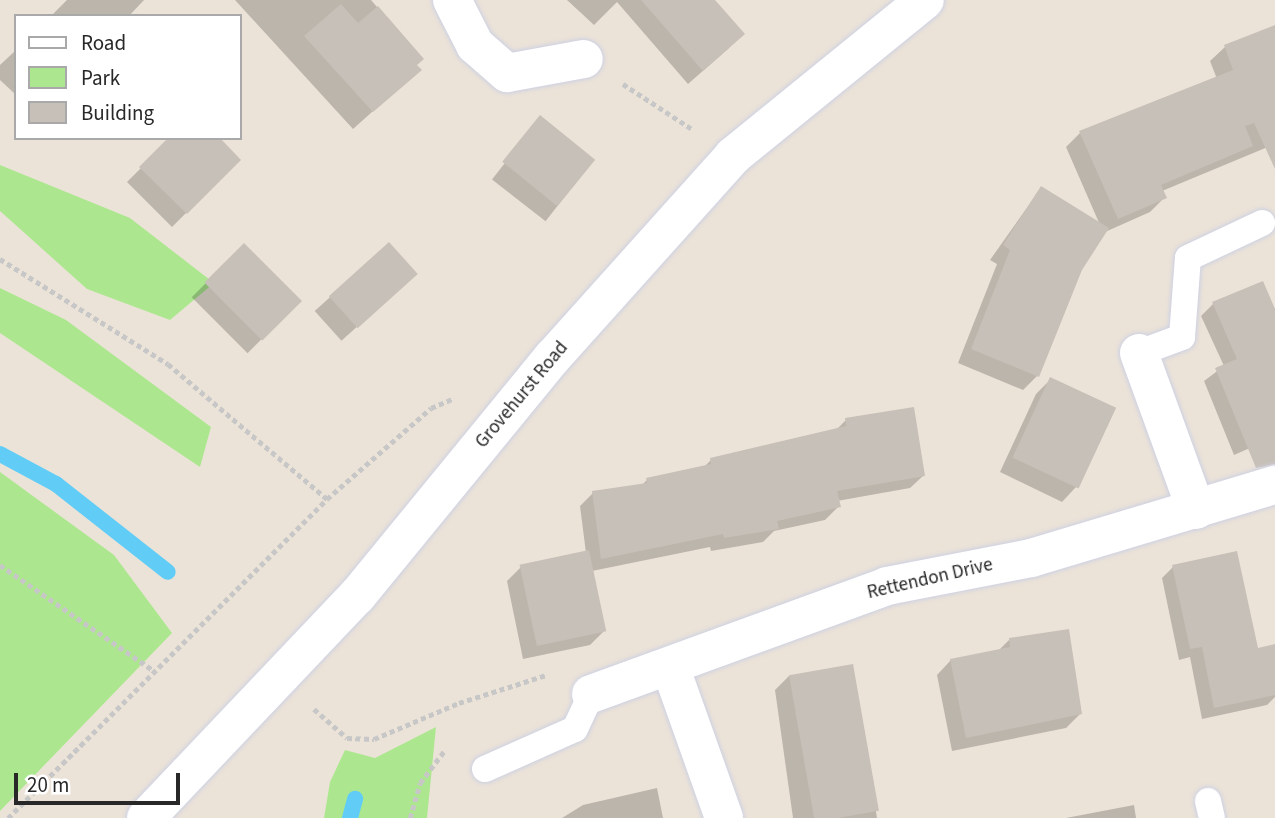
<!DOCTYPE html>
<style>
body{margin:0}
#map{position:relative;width:1275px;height:818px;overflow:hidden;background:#ece3d8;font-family:"Source Sans 3",sans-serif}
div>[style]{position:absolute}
.green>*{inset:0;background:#ace78f}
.shadow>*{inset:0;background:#0003;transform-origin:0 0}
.stream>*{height:16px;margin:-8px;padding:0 8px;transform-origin:8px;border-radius:8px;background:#61cdf7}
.building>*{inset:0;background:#c7c0b8;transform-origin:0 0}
.path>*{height:4.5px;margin-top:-2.25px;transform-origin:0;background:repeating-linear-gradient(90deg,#c7c7c7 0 5px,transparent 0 8.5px)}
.roads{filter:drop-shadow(0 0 2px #cdd1e2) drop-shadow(0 0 2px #cdd1e2)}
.lane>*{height:26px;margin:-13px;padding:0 13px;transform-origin:13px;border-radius:13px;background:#fff}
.street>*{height:38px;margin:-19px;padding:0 19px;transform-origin:19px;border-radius:19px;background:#fff}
.secondary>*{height:38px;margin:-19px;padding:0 19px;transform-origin:19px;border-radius:19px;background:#fff}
span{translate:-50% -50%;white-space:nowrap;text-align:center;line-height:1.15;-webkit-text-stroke:5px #fff;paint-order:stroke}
.street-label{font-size:19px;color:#282828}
.legend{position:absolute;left:14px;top:14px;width:228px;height:126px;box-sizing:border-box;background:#fff;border:2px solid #a9a9a9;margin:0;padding:9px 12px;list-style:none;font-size:21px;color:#282828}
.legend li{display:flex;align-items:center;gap:14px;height:35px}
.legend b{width:35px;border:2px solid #a9a9a9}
.scale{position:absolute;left:14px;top:773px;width:166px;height:32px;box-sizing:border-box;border:4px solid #282828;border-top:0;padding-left:9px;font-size:21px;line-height:24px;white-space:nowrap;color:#282828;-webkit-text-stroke:5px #fff;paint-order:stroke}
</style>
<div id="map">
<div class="green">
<div style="clip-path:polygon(0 165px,130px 218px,214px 283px,170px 320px,87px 289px,0 211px)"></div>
<div style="clip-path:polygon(0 288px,66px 320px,211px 427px,200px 467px,0 333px)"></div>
<div style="clip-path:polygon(0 472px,114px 555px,172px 633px,0 811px)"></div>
<div style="clip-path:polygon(436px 727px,427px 818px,324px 818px,330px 782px,345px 750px,375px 758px)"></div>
</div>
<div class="shadow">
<div style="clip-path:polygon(67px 0,144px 0,129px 16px,51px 16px)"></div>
<div style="clip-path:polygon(235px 0,371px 0,422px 59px,415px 65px,419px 70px,353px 129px)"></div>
<div style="clip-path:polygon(567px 0,713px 0,729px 48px,688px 84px,617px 2px,594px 25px)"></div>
<div style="clip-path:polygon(1275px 27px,1275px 144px,1162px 191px,1165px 197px,1150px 212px,1105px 232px,1081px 269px,1037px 376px,1023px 390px,958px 363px,997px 264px,990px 260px,1041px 188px,1100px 225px,1066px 147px,1080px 133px,1217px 79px,1210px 61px,1225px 47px)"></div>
<div style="clip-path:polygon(16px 50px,16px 95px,0 80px,0 65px)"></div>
<div style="left:540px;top:118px;width:68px;height:78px;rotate:38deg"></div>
<div style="clip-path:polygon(171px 138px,239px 160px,172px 227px,127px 182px)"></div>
<div style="left:389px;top:244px;width:40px;height:100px;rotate:48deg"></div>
<div style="left:244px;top:245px;width:79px;height:74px;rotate:45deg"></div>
<div style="clip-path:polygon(1213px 304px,1275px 313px,1275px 437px,1234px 455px,1204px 381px,1224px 366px,1201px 316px)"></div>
<div style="clip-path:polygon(1051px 379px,1113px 409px,1076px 487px,1062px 502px,1000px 472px,1036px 394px)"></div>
<div style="clip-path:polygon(846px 420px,924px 475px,910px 488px,837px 501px,839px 506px,825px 520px,774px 531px,763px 542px,711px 551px,710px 547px,592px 571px,604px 631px,590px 645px,523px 659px,507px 581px,521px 567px,586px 553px,580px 506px,593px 493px,641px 486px,647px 480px,703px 468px,711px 460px,835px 431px)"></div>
<div style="clip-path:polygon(1173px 567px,1256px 650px,1275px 676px,1275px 697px,1267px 705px,1202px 719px,1190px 657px,1179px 660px,1162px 578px)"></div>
<div style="clip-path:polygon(1009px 640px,1081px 713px,1066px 728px,952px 751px,937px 675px,951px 660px,998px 651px)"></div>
<div style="clip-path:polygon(852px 666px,877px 818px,793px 818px,775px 690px,789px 676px)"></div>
<div style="clip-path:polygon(657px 788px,663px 818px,562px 818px,583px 805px)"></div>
<div style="clip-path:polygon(1134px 805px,1136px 818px,1066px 818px)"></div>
</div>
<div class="stream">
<div style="left:0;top:454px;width:64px;rotate:28.2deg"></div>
<div style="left:56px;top:484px;width:142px;rotate:38.2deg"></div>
<div style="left:350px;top:818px;width:20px;rotate:-75deg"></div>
</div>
<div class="building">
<div style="clip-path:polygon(641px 0,715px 0,745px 34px,703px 71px)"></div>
<div style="clip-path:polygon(341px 4px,358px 23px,378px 6px,424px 59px,417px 65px,422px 70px,373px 112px,304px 36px)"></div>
<div style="clip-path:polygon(1275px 25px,1275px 169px,1254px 123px,1245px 126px,1253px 146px,1161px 185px,1167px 198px,1118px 219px,1079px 131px,1233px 70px,1224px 45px)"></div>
<div style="left:540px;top:115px;width:71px;height:60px;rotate:39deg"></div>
<div style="clip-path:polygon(168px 138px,220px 138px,241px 160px,187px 214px,139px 167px)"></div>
<div style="clip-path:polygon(1041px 186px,1109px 228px,1082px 270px,1039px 377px,971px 349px,1010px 250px,1003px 245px)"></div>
<div style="left:389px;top:242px;width:43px;height:81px;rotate:48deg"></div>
<div style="left:244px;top:243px;width:82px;height:56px;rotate:45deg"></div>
<div style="clip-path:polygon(1263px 281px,1275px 309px,1275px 464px,1256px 468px,1215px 368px,1237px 359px,1212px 302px)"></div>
<div style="left:1050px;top:377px;width:73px;height:89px;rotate:25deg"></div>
<div style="clip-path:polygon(914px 407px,925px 476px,837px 491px,841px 507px,777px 521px,779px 529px,724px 538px,723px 534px,601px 559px,592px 491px,647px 483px,646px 478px,711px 464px,710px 458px,846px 426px,845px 418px)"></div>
<div style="left:589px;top:550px;width:83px;height:71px;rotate:78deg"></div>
<div style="clip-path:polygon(1237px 551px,1258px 648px,1275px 644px,1275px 695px,1214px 708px,1202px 647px,1190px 649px,1172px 565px)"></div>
<div style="clip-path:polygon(1069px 629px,1082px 714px,966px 738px,950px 659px,1010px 647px,1009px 638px)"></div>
<div style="left:853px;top:664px;width:149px;height:65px;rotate:80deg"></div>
</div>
<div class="path">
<div style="left:623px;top:84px;width:82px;rotate:33.1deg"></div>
<div style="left:0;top:259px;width:198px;rotate:32deg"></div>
<div style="left:168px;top:364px;width:209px;rotate:40.3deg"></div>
<div style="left:0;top:565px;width:187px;rotate:34.5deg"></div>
<div style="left:314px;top:709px;width:44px;rotate:41.3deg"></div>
<div style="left:347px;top:738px;width:27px;rotate:2deg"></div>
<div style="left:374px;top:739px;width:92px;rotate:-23deg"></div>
<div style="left:459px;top:703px;width:91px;rotate:-17.8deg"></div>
<div style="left:8px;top:818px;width:451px;rotate:-45deg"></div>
<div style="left:327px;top:499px;width:138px;rotate:-41.2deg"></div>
<div style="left:431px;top:408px;width:25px;rotate:-23deg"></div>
<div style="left:410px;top:818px;width:36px;rotate:-74deg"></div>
<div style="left:420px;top:783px;width:41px;rotate:-52.9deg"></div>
</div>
<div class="roads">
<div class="lane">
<div style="left:1139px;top:353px;width:46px;rotate:-20.4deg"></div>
<div style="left:1182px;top:337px;width:79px;rotate:-85.7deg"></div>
<div style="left:1188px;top:258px;width:82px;rotate:-25.3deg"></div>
<div style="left:485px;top:769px;width:98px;rotate:-24deg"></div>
<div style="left:575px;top:729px;width:38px;rotate:-65deg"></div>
<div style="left:1208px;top:801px;width:17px;rotate:77deg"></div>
</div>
<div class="street">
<div style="left:452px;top:0;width:51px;rotate:62.9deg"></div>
<div style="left:475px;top:45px;width:43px;rotate:41.2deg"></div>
<div style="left:507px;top:73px;width:78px;rotate:-10.3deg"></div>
<div style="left:1139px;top:353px;width:167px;rotate:70deg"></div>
<div style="left:670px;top:666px;width:161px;rotate:70.4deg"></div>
<div style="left:591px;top:694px;width:315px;rotate:-20deg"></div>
<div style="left:887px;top:586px;width:147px;rotate:-11deg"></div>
<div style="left:1031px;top:558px;width:255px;rotate:-16.7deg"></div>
</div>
<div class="secondary">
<div style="left:146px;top:818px;width:306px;rotate:-46.5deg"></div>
<div style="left:357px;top:596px;width:308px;rotate:-50.7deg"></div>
<div style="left:552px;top:358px;width:271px;rotate:-48.1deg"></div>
<div style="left:733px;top:156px;width:247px;rotate:-39.1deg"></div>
</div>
</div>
<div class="street-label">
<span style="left:522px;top:395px;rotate:-50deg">Grovehurst Road</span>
<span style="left:930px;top:579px;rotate:-13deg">Rettendon Drive</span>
</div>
<ul class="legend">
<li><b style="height:9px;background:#fff"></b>Road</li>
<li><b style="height:19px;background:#ace78f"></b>Park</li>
<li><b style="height:19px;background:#c7c0b8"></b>Building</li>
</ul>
<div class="scale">20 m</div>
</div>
